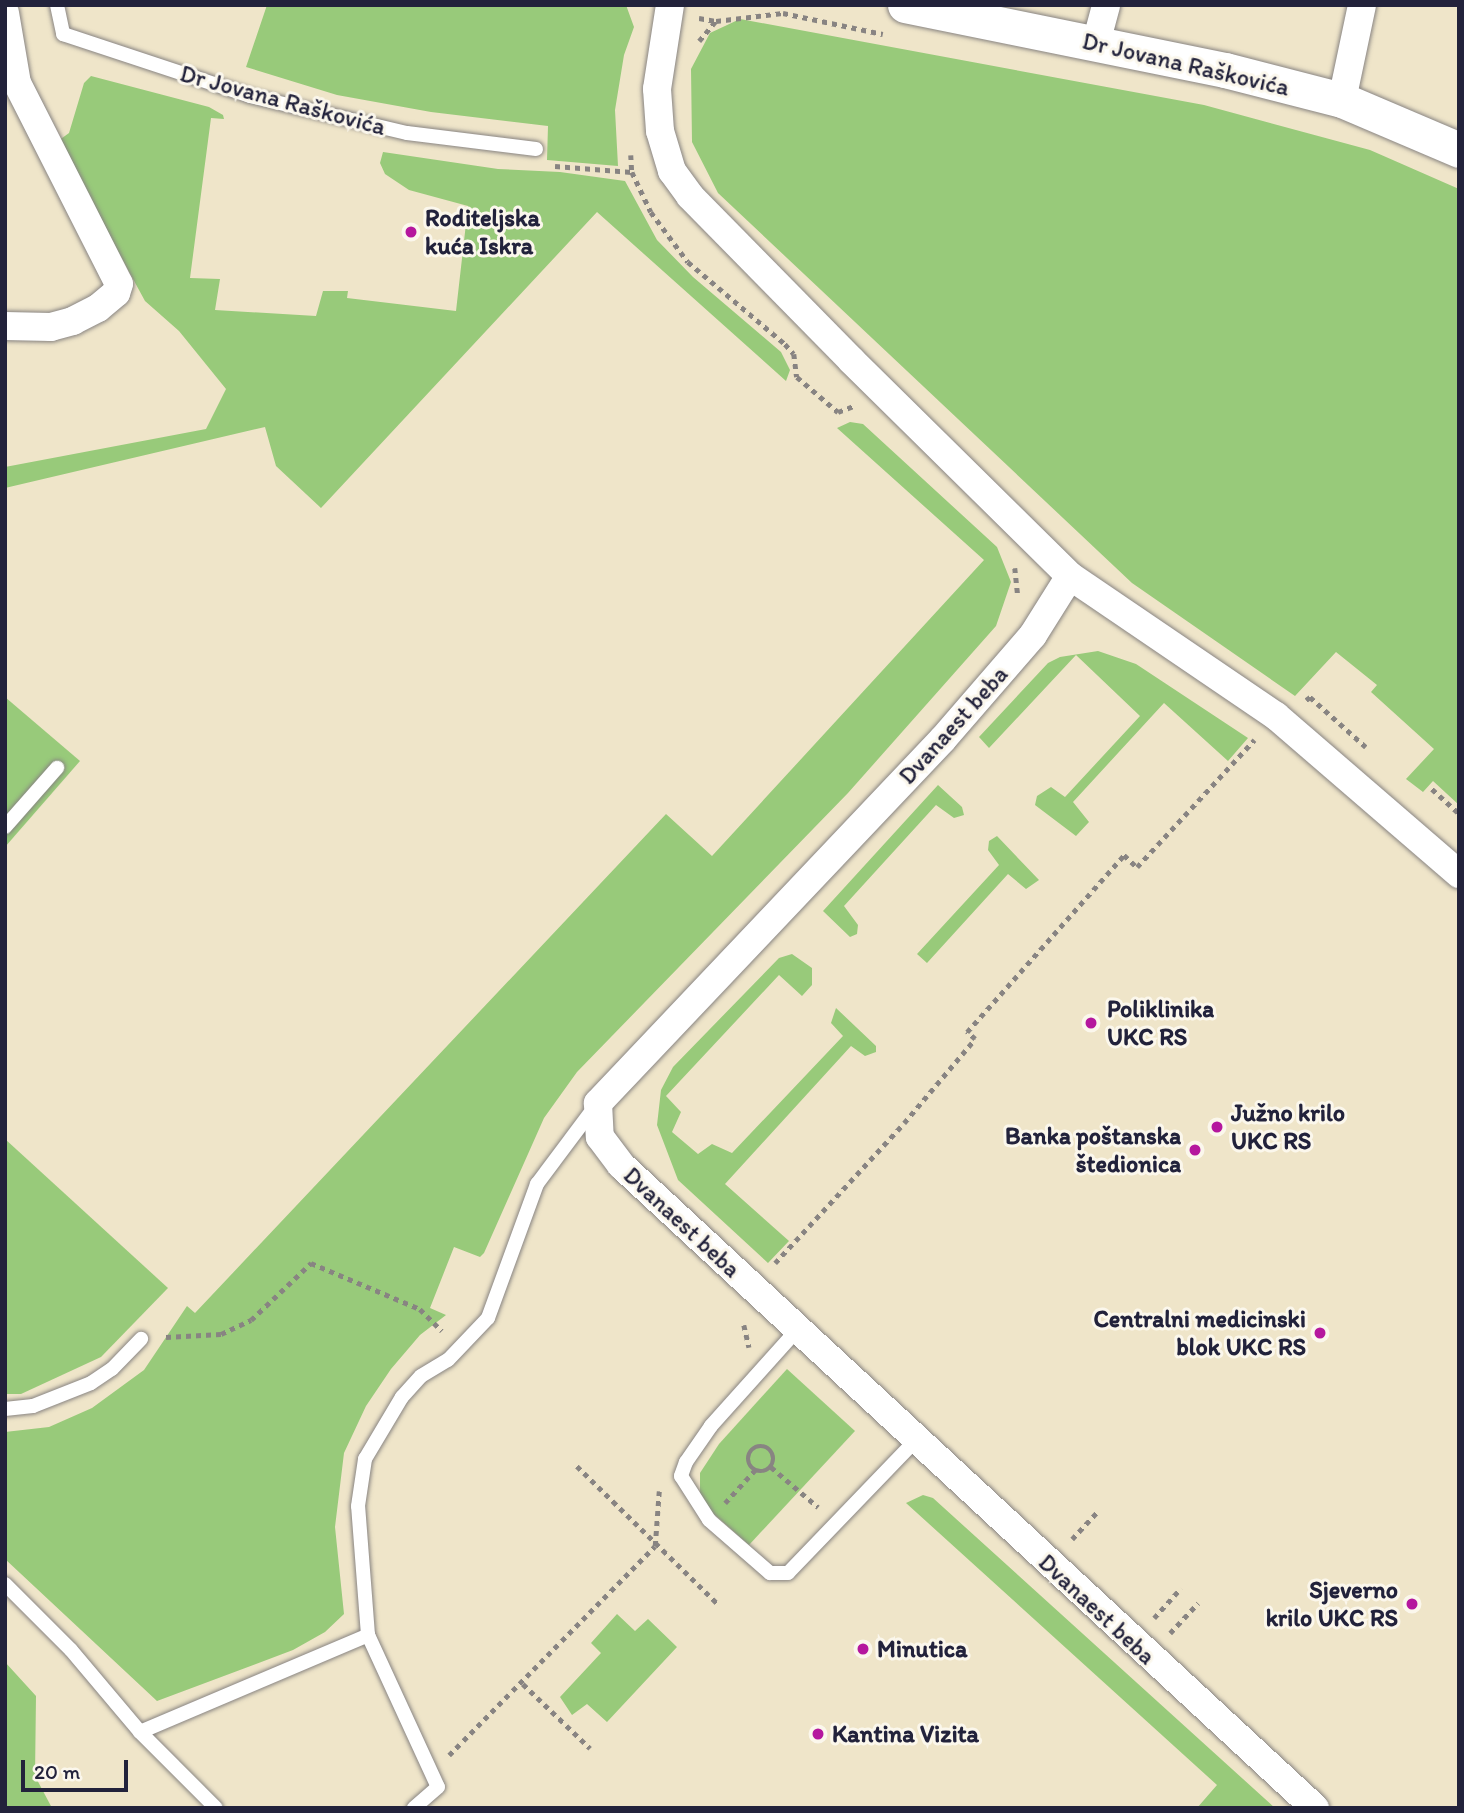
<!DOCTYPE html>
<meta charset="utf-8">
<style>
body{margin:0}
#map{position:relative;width:1464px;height:1813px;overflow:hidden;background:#efe5c9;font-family:Itim,sans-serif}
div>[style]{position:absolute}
.green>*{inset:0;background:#98ca7a}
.path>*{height:4.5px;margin-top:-2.25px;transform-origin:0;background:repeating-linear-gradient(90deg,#888482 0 5px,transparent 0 10px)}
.path>.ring{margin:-2.25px;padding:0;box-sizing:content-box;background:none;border:4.5px solid #888482;border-radius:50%}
.roads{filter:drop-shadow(0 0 2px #888482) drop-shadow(0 0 2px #888482)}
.service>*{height:14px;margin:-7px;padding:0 7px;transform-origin:7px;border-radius:7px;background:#fff}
.minor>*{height:28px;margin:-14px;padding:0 14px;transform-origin:14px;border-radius:14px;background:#fff}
.tertiary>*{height:35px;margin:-17.5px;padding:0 17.5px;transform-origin:17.5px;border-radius:17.5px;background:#fff}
.dots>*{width:19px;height:19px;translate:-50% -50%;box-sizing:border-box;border:4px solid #fbf7ec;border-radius:50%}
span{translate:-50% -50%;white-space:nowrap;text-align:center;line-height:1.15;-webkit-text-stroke:6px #fbf7ec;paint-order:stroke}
.street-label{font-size:24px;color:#22223b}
.poi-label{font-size:24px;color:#22223b;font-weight:700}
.left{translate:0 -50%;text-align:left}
.right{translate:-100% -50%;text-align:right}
.frame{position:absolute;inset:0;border:7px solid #22223b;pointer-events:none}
.scale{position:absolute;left:21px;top:1760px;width:107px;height:32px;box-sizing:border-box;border:4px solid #22223b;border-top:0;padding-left:9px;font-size:21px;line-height:24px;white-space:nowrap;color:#22223b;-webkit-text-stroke:5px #fbf7ec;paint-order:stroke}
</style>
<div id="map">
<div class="green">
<div style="clip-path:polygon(267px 5px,626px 5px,634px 27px,624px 55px,615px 110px,618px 166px,547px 160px,548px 126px,431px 112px,337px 95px,246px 67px)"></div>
<div style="clip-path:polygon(740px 19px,1204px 105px,1370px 150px,1459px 189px,1459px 805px,1433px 781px,1423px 792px,1406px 779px,1434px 749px,1371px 692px,1377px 685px,1336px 652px,1295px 696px,1132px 583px,718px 193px,692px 142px,691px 69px,710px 33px)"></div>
<div style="clip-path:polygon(91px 76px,209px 107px,223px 115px,224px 119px,211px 118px,190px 278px,220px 279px,215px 310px,316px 316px,323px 291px,348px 291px,347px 298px,456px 311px,468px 206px,409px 190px,385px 174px,380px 163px,383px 152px,498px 169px,560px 172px,625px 181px,657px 240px,693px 277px,781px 352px,790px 370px,786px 381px,597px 212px,321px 508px,276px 466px,265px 427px,5px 488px,5px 467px,206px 429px,226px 389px,179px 331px,145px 301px,58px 141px,69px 133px,84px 83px)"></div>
<div style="clip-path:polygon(850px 422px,863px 424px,997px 547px,1011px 582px,996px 626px,848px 793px,577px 1072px,544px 1118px,484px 1253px,480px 1257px,454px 1247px,430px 1308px,446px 1315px,420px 1335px,391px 1369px,366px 1406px,344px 1453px,335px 1527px,344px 1614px,325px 1632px,293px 1650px,157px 1701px,5px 1559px,5px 1432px,49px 1427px,92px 1408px,144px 1370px,187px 1306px,195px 1313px,666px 814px,712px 856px,984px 560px,837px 428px)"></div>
<div style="clip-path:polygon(1098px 651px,1136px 664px,1248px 738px,1228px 761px,1164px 703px,1073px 802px,1089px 822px,1076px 836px,1035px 805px,1037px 796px,1051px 787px,1065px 797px,1140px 716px,1076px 655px,989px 748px,979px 737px,1048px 663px,1060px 657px)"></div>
<div style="clip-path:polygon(5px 697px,80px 761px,5px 847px)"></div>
<div style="clip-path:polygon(938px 785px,962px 807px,964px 815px,954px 818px,936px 805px,844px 906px,858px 925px,857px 934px,850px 937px,823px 911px)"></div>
<div style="clip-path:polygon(997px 836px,1039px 880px,1026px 889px,1008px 874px,927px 963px,917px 954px,999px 865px,988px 850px,989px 841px)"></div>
<div style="clip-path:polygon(792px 954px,812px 968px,812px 985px,802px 996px,779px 975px,666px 1096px,681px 1112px,672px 1132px,698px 1154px,712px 1144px,732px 1153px,843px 1036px,831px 1023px,836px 1008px,876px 1046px,876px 1052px,865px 1056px,851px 1046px,725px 1184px,789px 1241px,768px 1263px,678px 1180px,657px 1125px,661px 1090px,673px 1067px,779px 958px)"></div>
<div style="clip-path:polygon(5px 1139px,168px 1288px,101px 1357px,21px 1394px,5px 1394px)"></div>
<div style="clip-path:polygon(787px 1369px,855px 1431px,749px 1545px,706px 1507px,700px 1495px,700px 1473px,719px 1444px)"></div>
<div style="clip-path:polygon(923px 1495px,933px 1498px,1275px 1808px,1197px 1808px,1217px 1785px,906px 1503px)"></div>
<div style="clip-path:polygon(617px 1614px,635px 1631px,648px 1619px,677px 1647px,607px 1722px,587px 1704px,572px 1715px,560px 1697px,601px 1653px,591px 1643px)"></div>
<div style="clip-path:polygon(5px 1662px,36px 1696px,35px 1776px,52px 1808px,5px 1808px)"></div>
</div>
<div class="path">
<div style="left:699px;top:18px;width:17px;rotate:10deg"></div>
<div style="left:716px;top:21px;width:67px;rotate:-6.8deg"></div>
<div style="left:783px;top:13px;width:102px;rotate:11.9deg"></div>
<div style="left:699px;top:41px;width:26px;rotate:-50deg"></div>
<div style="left:631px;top:155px;width:17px;rotate:87deg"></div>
<div style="left:632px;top:172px;width:44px;rotate:64.6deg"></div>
<div style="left:651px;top:212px;width:62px;rotate:53.5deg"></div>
<div style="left:688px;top:262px;width:127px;rotate:40.2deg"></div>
<div style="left:785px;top:344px;width:13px;rotate:48deg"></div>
<div style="left:794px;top:354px;width:23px;rotate:83deg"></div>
<div style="left:797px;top:377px;width:54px;rotate:40.5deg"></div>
<div style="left:838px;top:412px;width:17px;rotate:-21deg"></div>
<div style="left:555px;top:166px;width:77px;rotate:4.5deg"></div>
<div style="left:1015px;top:568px;width:29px;rotate:84deg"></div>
<div style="left:1306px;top:700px;width:5px;rotate:-37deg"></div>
<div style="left:1310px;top:697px;width:75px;rotate:41.8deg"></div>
<div style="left:1432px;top:789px;width:36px;rotate:42deg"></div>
<div style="left:775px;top:1263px;width:190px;rotate:-47.3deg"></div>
<div style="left:904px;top:1123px;width:110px;rotate:-49.8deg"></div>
<div style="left:975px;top:1039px;width:11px;rotate:-139deg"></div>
<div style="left:967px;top:1032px;width:237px;rotate:-48.4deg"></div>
<div style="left:1124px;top:855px;width:18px;rotate:43deg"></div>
<div style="left:1137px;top:867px;width:173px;rotate:-47.3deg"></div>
<div style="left:744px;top:1325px;width:23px;rotate:77deg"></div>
<div style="left:166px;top:1337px;width:55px;rotate:-3.1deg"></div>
<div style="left:221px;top:1334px;width:33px;rotate:-25deg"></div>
<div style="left:251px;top:1320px;width:83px;rotate:-43.5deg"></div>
<div style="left:311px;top:1263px;width:118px;rotate:22.9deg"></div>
<div style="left:420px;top:1309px;width:31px;rotate:45deg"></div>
<div class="ring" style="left:748px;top:1446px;width:21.5px;height:21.5px"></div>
<div style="left:577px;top:1466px;width:197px;rotate:44.4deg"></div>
<div style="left:771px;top:1467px;width:62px;rotate:40.4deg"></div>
<div style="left:725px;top:1503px;width:45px;rotate:-47.7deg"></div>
<div style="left:1072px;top:1539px;width:38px;rotate:-47deg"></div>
<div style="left:1154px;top:1618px;width:40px;rotate:-48deg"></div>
<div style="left:1170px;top:1633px;width:41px;rotate:-47deg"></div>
<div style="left:523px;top:1684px;width:93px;rotate:43.7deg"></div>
<div style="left:449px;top:1755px;width:293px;rotate:-45.4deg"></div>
<div style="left:655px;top:1546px;width:55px;rotate:-85.8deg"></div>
</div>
<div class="roads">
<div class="service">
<div style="left:57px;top:5px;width:30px;rotate:78deg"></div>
<div style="left:63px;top:34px;width:197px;rotate:18.3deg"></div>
<div style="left:250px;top:96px;width:161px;rotate:13.3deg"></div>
<div style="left:407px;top:133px;width:130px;rotate:7.1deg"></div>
<div style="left:5px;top:827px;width:79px;rotate:-48.6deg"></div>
<div style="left:797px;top:1330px;width:129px;rotate:131.9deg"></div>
<div style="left:711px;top:1426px;width:44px;rotate:124.8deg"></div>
<div style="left:686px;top:1462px;width:15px;rotate:110deg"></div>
<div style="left:681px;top:1476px;width:52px;rotate:57.5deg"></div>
<div style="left:709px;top:1520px;width:81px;rotate:41deg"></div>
<div style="left:770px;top:1573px;width:18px"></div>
<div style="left:788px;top:1573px;width:183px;rotate:-46.1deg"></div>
<div style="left:5px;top:1409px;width:28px;rotate:-6deg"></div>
<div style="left:33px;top:1406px;width:62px;rotate:-21.6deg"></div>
<div style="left:91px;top:1383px;width:25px;rotate:-34deg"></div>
<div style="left:112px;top:1369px;width:42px;rotate:-46deg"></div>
<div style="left:5px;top:1584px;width:93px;rotate:45deg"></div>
<div style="left:71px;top:1650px;width:107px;rotate:49.9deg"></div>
<div style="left:140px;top:1732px;width:248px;rotate:-23deg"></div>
<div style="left:368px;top:1635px;width:129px;rotate:-94.4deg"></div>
<div style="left:358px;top:1506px;width:48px;rotate:-81.5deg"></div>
<div style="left:365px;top:1459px;width:72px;rotate:-59.2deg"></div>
<div style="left:402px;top:1397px;width:28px;rotate:-48deg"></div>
<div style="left:421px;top:1376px;width:31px;rotate:-31deg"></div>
<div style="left:448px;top:1360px;width:58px;rotate:-46.4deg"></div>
<div style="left:488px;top:1318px;width:143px;rotate:-69.9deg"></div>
<div style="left:537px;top:1184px;width:99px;rotate:-53.2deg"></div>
<div style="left:368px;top:1635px;width:167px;rotate:65.3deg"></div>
<div style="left:438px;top:1787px;width:32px;rotate:139deg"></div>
<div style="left:140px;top:1732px;width:107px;rotate:45deg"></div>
</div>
<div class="minor">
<div style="left:670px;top:5px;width:85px;rotate:98.8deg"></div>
<div style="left:657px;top:89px;width:42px;rotate:85.9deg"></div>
<div style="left:660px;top:131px;width:42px;rotate:73.3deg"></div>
<div style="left:672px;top:171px;width:31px;rotate:54deg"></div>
<div style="left:690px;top:196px;width:230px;rotate:45.5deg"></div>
<div style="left:851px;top:360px;width:308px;rotate:44.6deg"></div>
<div style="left:1070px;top:576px;width:70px;rotate:122.1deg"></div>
<div style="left:1033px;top:635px;width:138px;rotate:130.9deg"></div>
<div style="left:943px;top:739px;width:502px;rotate:133.46deg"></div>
<div style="left:598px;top:1103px;width:34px;rotate:87deg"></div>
<div style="left:600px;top:1137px;width:35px;rotate:53deg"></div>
<div style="left:621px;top:1165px;width:946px;rotate:42.82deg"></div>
<div style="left:5px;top:13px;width:71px;rotate:80.3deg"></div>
<div style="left:17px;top:83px;width:225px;rotate:63.1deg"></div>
<div style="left:119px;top:284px;width:9px;rotate:108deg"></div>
<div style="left:116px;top:293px;width:23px;rotate:140deg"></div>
<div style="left:98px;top:308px;width:28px;rotate:153deg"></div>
<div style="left:73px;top:321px;width:23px;rotate:165deg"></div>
<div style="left:51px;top:327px;width:46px;rotate:-178.8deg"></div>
<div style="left:1096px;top:43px;width:39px;rotate:-75deg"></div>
<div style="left:1342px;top:100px;width:97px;rotate:-78.1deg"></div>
<div style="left:1070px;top:576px;width:249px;rotate:34.2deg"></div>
<div style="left:1276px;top:716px;width:242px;rotate:40.8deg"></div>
</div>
<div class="tertiary">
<div style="left:905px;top:5px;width:327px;rotate:11.5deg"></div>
<div style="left:1225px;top:70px;width:121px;rotate:14.4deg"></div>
<div style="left:1342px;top:100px;width:127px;rotate:23.1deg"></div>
</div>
</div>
<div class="dots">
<div style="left:411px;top:232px;background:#b5179e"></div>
<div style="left:1091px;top:1023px;background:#b5179e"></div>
<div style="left:1217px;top:1127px;background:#b5179e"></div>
<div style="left:1195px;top:1150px;background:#b5179e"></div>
<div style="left:1320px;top:1333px;background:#b5179e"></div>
<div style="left:1412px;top:1604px;background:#b5179e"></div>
<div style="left:863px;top:1649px;background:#b5179e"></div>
<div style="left:818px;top:1734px;background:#b5179e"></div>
</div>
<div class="street-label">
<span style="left:1186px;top:64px;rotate:13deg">Dr Jovana Raškovića</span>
<span style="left:283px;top:100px;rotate:15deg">Dr Jovana Raškovića</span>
<span style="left:953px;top:725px;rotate:-48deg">Dvanaest beba</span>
<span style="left:682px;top:1222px;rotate:43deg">Dvanaest beba</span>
<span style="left:1097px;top:1609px;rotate:43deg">Dvanaest beba</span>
</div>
<div class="poi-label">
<span class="left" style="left:425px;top:232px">Roditeljska<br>kuća Iskra</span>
<span class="left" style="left:1107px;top:1023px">Poliklinika<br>UKC RS</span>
<span class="left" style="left:1231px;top:1127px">Južno krilo<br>UKC RS</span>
<span class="right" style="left:1181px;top:1150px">Banka poštanska<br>štedionica</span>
<span class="right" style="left:1306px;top:1333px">Centralni medicinski<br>blok UKC RS</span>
<span class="right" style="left:1398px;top:1604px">Sjeverno<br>krilo UKC RS</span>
<span class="left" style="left:877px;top:1649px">Minutica</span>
<span class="left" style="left:832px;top:1734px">Kantina Vizita</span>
</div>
<div class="frame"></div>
<div class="scale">20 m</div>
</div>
